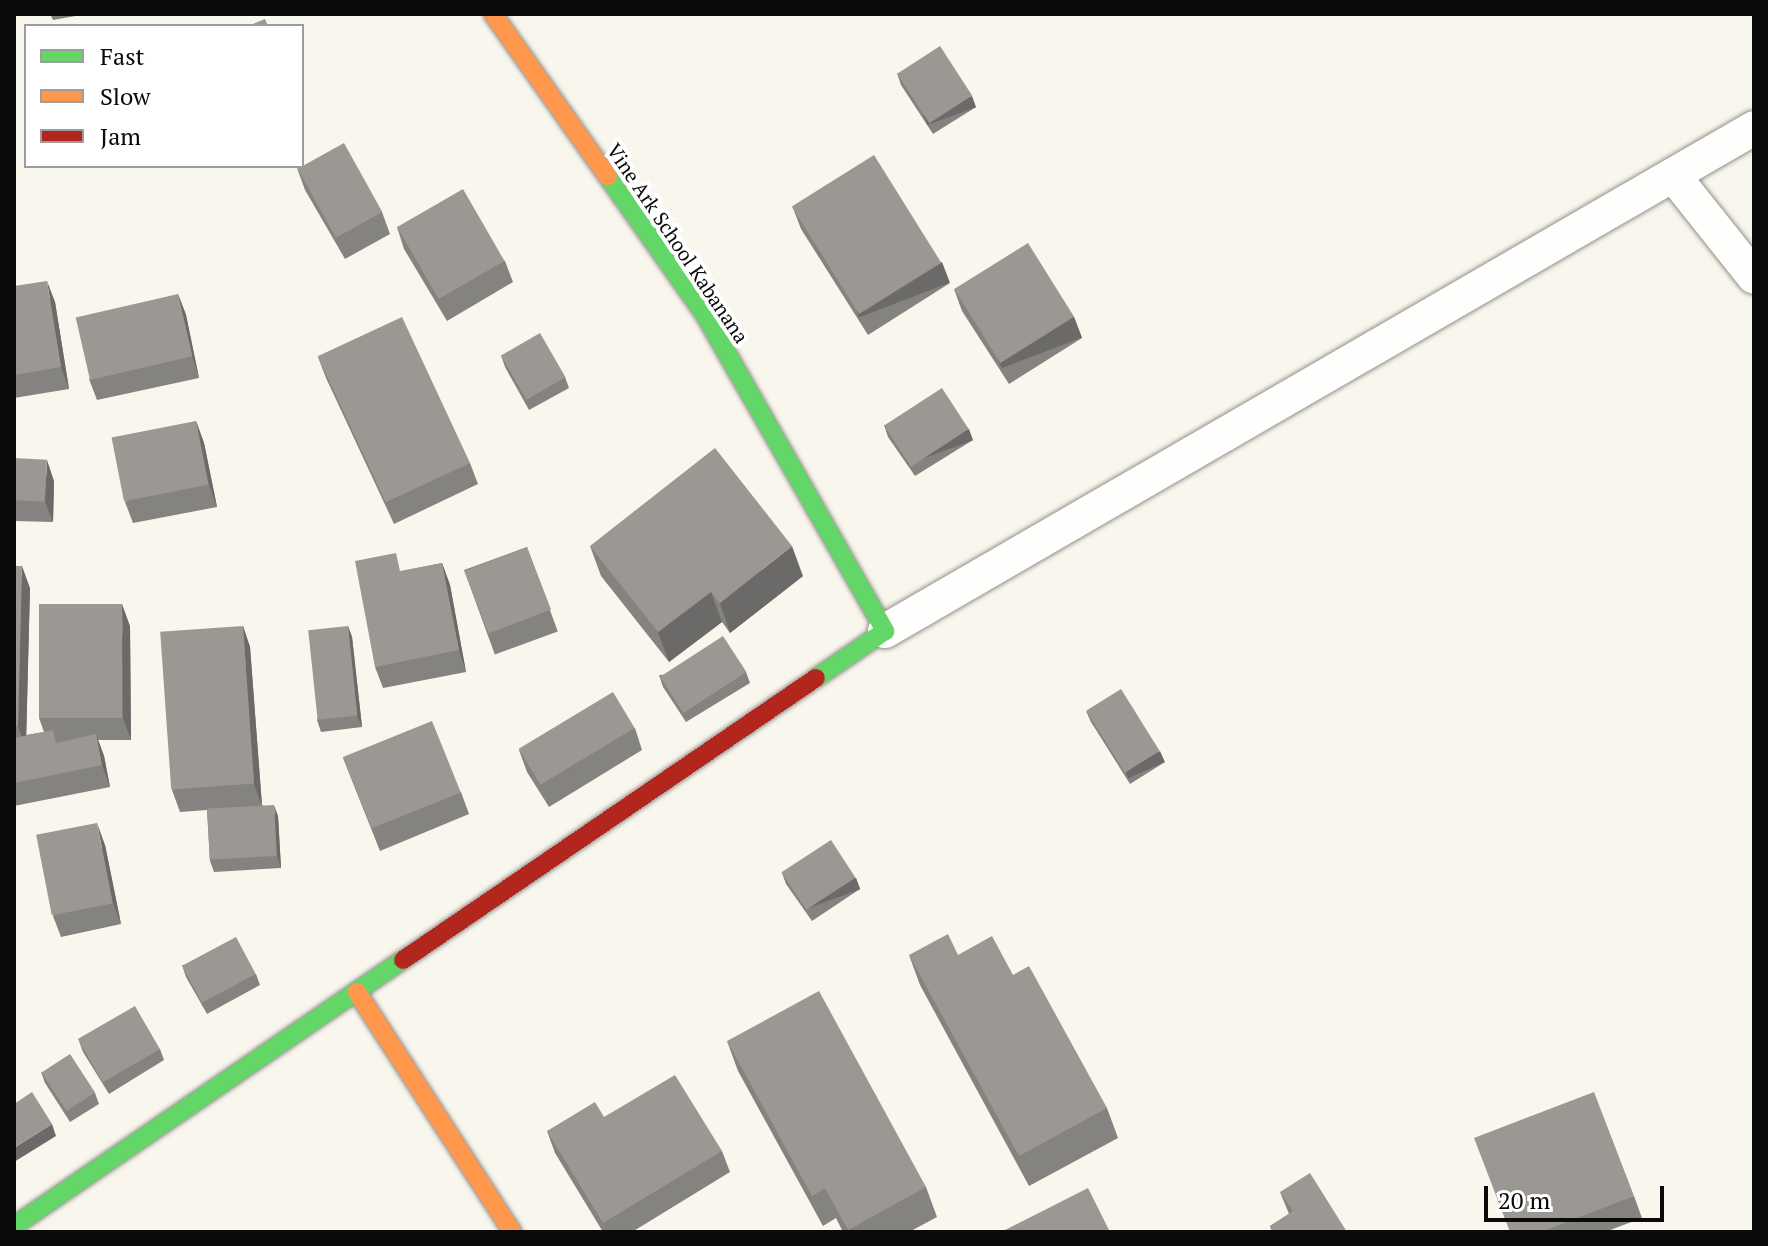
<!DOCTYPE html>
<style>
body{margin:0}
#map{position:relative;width:1768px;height:1246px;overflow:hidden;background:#f9f6ed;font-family:"PT Serif",serif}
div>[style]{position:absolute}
.roads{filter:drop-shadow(0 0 2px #92908c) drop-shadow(0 0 2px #92908c)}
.lane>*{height:34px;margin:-17px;padding:0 17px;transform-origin:17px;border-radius:17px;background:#fefefc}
.fast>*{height:18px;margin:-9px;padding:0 9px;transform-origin:9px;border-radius:9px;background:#63d668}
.slow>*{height:18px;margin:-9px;padding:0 9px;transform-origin:9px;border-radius:9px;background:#ff974d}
.jam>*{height:18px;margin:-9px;padding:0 9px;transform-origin:9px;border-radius:9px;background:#b3261e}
.wall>*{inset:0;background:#85837f;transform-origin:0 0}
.shaded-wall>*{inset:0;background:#6c6a68;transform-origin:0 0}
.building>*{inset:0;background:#9b9894;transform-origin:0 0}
span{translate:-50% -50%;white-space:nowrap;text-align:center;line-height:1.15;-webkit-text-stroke:8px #fff;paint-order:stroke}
.street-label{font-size:20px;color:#0a0a0a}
.frame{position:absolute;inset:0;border:16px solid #0a0a0a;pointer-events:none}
.legend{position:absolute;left:24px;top:24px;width:280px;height:144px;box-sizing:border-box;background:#fff;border:2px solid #9d9d9d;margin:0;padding:10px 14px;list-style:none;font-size:24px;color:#0a0a0a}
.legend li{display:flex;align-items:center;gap:16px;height:40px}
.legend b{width:40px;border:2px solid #9d9d9d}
.scale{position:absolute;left:1484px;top:1186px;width:180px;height:36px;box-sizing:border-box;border:4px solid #0a0a0a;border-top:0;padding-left:10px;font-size:24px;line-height:28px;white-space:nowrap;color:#0a0a0a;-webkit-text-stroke:6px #fff;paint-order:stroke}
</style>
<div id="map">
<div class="roads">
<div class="lane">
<div style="left:1673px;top:175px;width:130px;rotate:51.5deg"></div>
<div style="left:885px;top:631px;width:1004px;rotate:-30.06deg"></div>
</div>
<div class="fast">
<div style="left:608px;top:177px;width:169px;rotate:54.9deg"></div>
<div style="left:705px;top:315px;width:364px;rotate:60.3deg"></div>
<div style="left:885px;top:631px;width:83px;rotate:145.7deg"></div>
<div style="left:14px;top:1226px;width:471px;rotate:-34.4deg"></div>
</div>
<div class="slow">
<div style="left:493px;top:14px;width:199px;rotate:54.8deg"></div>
<div style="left:357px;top:992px;width:286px;rotate:57.1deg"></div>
</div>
<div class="jam">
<div style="left:403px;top:960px;width:500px;rotate:-34.33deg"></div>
</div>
</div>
<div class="wall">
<div style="clip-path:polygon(50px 14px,87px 14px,53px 20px)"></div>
<div style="clip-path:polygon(897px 73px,976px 107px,933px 134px,901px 85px)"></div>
<div style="clip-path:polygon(297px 168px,382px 212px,390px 234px,345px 259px,305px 190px)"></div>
<div style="clip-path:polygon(793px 208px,950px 283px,868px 335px,801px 229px)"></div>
<div style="clip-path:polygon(397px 227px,505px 261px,513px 282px,447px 321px,404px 249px)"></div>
<div style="clip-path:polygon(14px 286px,55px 302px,69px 389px,14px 398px)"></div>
<div style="clip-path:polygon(954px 289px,1074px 317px,1082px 338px,1009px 384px,962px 311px)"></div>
<div style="clip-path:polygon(178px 294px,186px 315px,199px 378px,97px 400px,89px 379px)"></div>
<div style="clip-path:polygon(501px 355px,565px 377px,569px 388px,529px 410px,505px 367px)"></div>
<div style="clip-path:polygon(318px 357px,470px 463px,478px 484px,394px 524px,326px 378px)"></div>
<div style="clip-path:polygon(196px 421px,204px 443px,217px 507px,133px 523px,125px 502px)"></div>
<div style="clip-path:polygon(884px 425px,973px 440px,915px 476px,888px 437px)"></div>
<div style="clip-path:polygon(14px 458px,54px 481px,53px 522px,14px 521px)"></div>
<div style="clip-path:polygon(590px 546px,803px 576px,730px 633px,722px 622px,669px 662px,601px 576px)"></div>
<div style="left:527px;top:547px;width:90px;height:67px;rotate:70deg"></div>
<div style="clip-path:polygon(442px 563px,450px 585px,466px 672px,383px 688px,375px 667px,403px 571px)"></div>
<div style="clip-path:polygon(14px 566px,30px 588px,26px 735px,44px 732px,39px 718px,130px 626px,131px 740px,98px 740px,104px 756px,110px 787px,14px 806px)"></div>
<div style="clip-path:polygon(243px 626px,250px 647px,262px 805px,278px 816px,281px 868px,214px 872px,210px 861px,207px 810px,180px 812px,172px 790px)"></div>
<div style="clip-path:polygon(348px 626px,352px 637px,362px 727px,321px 732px,317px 720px)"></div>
<div style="clip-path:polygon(746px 672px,750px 683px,686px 722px,663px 687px,659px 675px)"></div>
<div style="clip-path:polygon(1086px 711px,1165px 762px,1130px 784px,1091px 722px)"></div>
<div style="clip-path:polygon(635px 728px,642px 750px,549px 807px,527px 772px,519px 750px)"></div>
<div style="clip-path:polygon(343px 758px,461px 792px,469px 814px,380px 851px)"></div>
<div style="clip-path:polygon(105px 845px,121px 924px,61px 937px,53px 916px)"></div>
<div style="clip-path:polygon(782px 873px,856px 878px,860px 889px,812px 921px,786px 884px)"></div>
<div style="clip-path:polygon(909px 955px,958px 955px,1013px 975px,1107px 1108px,1118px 1138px,1029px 1186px,920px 985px)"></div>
<div style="clip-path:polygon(182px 965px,256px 974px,260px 985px,207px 1014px,186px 977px)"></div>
<div style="clip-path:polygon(79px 1041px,160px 1049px,164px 1060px,109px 1094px,83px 1052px)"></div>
<div style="clip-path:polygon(727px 1041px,926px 1187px,937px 1217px,909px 1232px,843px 1232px,836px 1218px,823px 1226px,738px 1071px)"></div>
<div style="clip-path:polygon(41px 1072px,95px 1093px,99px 1104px,70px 1122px,45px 1083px)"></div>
<div style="clip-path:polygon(604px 1117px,722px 1151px,730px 1172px,632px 1232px,603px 1232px,555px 1153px,547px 1131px)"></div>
<div style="clip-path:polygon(1280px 1192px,1347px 1232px,1272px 1232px,1270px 1226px,1289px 1214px)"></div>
<div style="clip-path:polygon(1634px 1196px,1642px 1218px,1605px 1232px,1510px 1232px)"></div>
</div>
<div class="shaded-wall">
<div style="left:972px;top:96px;width:12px;height:52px;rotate:70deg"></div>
<div style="left:942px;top:262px;width:22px;height:97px;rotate:69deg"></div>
<div style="clip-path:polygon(47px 281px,55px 302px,69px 389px,61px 367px)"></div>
<div style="clip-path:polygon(178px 294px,186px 315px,199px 378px,192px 356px)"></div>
<div style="left:1074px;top:317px;width:22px;height:86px;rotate:69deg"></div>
<div style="clip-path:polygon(196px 421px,204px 443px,217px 507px,209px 485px)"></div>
<div style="left:969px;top:429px;width:12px;height:69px;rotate:70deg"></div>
<div style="clip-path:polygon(47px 460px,54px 481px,53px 522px,45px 501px)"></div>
<div style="clip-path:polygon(792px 546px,803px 576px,730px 633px,720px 603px)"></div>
<div style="clip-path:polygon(442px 563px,450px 585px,466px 672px,459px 650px)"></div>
<div style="clip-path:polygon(22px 566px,30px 588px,26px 748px,18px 726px)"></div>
<div style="clip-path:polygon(711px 592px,722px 622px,669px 662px,658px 632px)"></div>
<div style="clip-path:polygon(122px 604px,130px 626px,131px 740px,123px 718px)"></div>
<div style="clip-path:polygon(243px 626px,250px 647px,262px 806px,254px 784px)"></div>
<div style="clip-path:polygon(348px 626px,352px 637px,362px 727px,357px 716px)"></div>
<div style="clip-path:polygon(96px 734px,104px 756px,110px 787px,102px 765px)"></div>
<div style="left:1160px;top:751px;width:12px;height:40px;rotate:66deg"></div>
<div style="clip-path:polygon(274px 805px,278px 816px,281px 868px,277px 856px)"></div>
<div style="clip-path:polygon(97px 823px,105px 845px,121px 924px,113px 903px)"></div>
<div style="left:856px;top:878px;width:12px;height:59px;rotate:70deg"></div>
<div style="clip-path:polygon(52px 1124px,56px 1136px,14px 1162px,14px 1148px)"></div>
</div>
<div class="building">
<div style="clip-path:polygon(265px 19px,268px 26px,248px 26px)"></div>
<div style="left:940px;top:46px;width:59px;height:51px;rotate:57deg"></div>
<div style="left:344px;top:143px;width:79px;height:53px;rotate:61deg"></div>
<div style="left:874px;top:155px;width:127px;height:97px;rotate:58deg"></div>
<div style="left:463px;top:189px;width:83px;height:76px;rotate:60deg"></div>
<div style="left:1028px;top:243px;width:87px;height:87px;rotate:58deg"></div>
<div style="clip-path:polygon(47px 281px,61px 367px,14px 375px,14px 286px)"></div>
<div style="left:178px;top:294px;width:64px;height:105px;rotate:77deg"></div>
<div style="left:402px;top:317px;width:161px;height:93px;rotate:65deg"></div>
<div style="left:540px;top:333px;width:51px;height:45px;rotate:60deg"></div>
<div style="left:942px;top:388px;width:49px;height:69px;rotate:57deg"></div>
<div style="left:196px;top:421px;width:65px;height:86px;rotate:79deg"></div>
<div style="clip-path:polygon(715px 448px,792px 546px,720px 603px,711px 592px,658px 632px,590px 546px)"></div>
<div style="left:14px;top:458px;width:33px;height:42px;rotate:3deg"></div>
<div style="left:527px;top:547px;width:67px;height:67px;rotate:69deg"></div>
<div style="clip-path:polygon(396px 553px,400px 571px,442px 563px,459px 650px,375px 667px,355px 561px)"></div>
<div style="clip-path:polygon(14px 566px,22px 566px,18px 726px,14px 726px)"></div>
<div style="left:39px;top:604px;width:83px;height:114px"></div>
<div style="left:243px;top:626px;width:158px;height:83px;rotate:86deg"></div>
<div style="left:348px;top:626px;width:90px;height:40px;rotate:84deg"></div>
<div style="left:723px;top:636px;width:43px;height:75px;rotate:57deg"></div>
<div style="left:1121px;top:689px;width:73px;height:41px;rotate:58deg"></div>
<div style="left:613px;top:692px;width:42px;height:110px;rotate:59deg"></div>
<div style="left:432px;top:721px;width:77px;height:96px;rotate:68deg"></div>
<div style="clip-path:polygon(53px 730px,56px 743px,96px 734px,102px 765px,14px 783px,14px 738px)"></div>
<div style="left:274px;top:805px;width:51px;height:67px;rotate:87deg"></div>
<div style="left:97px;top:823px;width:82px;height:62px;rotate:79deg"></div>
<div style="left:831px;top:840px;width:45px;height:59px;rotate:57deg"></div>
<div style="clip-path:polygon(948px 934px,958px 955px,992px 936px,1013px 975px,1029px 966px,1107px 1108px,1019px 1156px,909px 955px)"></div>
<div style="left:236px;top:937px;width:42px;height:61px;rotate:62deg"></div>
<div style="clip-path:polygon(819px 991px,926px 1187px,848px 1230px,825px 1188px,812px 1196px,727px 1041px)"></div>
<div style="left:135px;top:1006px;width:50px;height:66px;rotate:60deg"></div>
<div style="left:70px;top:1054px;width:46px;height:34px;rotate:57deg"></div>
<div style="clip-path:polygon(675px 1075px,722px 1151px,603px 1223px,547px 1131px,595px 1102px,604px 1117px)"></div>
<div style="clip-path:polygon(32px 1092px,52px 1124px,14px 1148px,14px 1104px)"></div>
<div style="clip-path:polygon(1594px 1092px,1634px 1196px,1541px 1232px,1510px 1232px,1474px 1138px)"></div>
<div style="clip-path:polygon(1310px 1173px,1347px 1232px,1273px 1232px,1270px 1226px,1293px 1211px,1280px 1192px)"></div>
<div style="clip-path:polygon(1088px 1188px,1110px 1232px,1001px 1232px)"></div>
</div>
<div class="street-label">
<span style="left:678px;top:243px;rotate:56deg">Vine Ark School Kabanana</span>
</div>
<div class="frame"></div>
<ul class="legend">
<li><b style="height:10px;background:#63d668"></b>Fast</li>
<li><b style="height:10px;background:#ff974d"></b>Slow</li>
<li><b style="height:10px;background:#b3261e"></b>Jam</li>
</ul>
<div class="scale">20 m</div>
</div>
